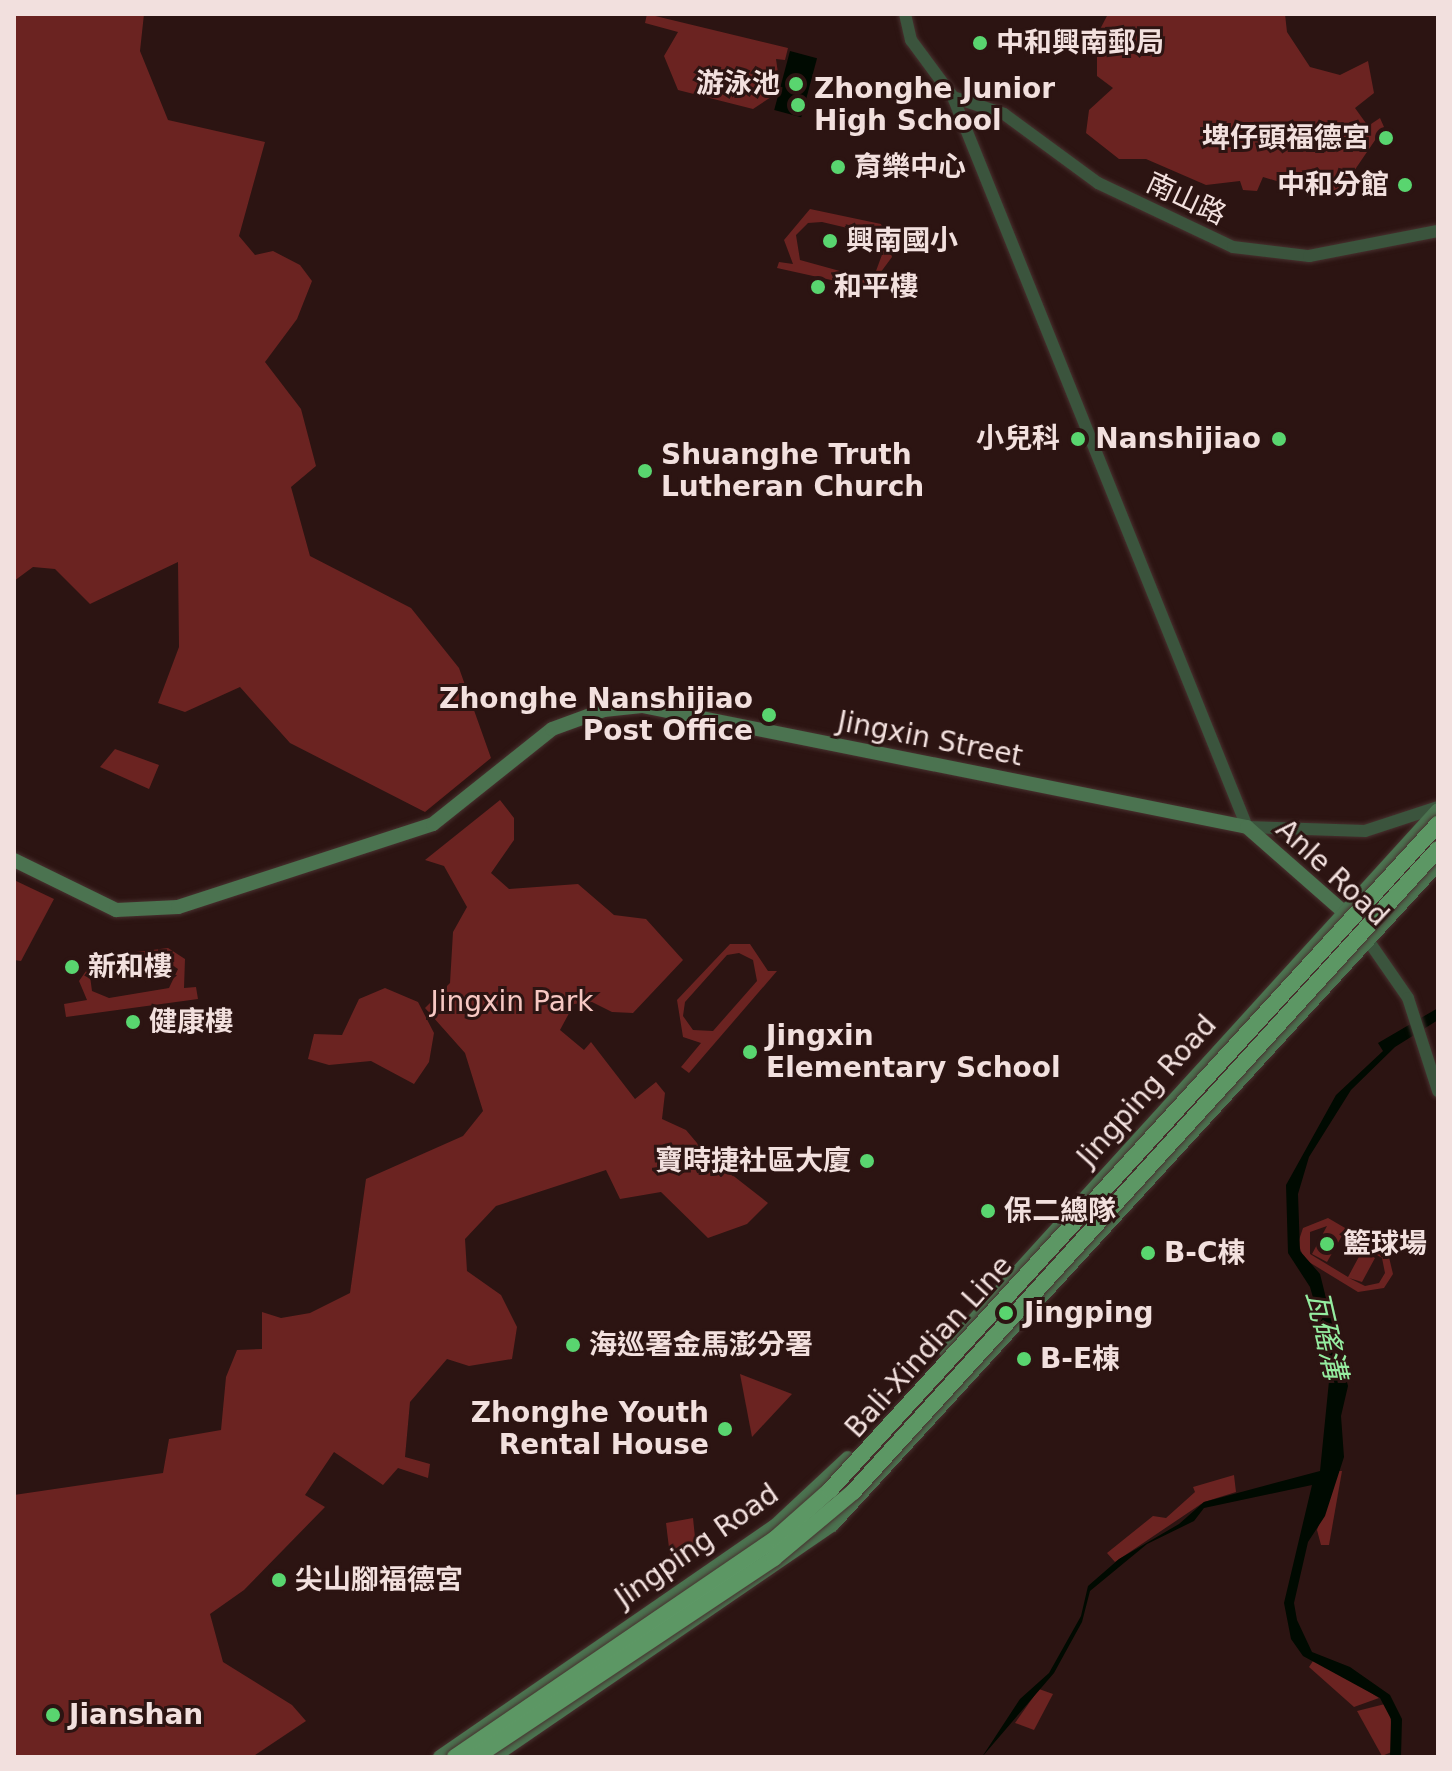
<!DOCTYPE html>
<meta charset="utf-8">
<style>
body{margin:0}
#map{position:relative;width:1452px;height:1771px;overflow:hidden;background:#2c1412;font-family:"DejaVu Sans","Noto Sans TC",sans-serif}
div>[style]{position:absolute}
.green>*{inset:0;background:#6b2321}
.water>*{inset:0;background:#000a01;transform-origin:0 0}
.roads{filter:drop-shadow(0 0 2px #48312f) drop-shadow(0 0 2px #48312f)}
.tertiary>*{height:12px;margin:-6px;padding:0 6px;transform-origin:6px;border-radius:6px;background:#3b543d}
.secondary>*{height:14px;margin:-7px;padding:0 7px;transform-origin:7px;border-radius:7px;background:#4b7350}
.rail>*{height:2px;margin-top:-1px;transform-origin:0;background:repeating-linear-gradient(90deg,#aa9694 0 10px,transparent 0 20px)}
.bridges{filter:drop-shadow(0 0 2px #48312f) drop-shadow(0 0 2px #48312f)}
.trunk-bridge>*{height:16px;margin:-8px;padding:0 8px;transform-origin:8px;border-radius:8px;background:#5c9764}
.dots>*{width:22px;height:22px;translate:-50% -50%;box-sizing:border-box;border:4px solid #2c1412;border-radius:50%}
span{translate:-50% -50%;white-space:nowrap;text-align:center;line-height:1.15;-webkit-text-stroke:6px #2c1412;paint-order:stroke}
.poi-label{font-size:28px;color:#f2e0de;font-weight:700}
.left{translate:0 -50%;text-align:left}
.right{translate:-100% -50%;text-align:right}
.street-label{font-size:28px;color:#f2e0de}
.park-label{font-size:28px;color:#f7c8c3}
.water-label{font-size:30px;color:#95eda0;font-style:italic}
.frame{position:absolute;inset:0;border:16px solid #f2e0de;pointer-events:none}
</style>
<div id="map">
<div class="green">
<div style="clip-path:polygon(14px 14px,144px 14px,140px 51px,168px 120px,265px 142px,239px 236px,255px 255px,273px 251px,300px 265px,312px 281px,297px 319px,265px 362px,301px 409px,316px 466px,291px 487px,310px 556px,411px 608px,459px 668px,491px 758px,425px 812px,290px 743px,240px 687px,185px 712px,158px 703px,179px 647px,178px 562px,90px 604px,55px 569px,33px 567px,14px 581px)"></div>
<div style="clip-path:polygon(647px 14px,788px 48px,785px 60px,776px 59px,779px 80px,771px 97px,753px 109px,678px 90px,664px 56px,678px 32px,645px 23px)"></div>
<div style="clip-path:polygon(1108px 14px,1285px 14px,1287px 32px,1310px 67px,1340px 75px,1368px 61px,1374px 93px,1355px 108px,1368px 126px,1380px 118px,1384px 127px,1337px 196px,1329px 197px,1263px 177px,1257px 191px,1243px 190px,1240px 181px,1206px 185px,1146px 159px,1119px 159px,1086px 133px,1089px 110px,1113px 88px,1097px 76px,1097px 35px)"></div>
<div style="clip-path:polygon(evenodd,810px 209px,881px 224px,892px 257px,872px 284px,881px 291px,777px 268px,779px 262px,793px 264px,784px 240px,810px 209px,822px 222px,873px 234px,883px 252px,876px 271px,858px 276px,800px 260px,796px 235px,808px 223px,822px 222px)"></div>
<div style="clip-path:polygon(115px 749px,159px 765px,149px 789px,100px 767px)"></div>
<div style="clip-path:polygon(500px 800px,514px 818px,514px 840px,491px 873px,509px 889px,578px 884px,614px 915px,646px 919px,683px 960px,633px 1013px,612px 1012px,592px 1002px,574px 1004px,560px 1030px,584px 1050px,591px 1042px,635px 1099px,656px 1082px,665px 1093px,662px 1119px,686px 1130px,708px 1156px,768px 1203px,747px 1224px,708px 1238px,661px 1192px,620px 1199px,606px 1170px,496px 1206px,465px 1239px,467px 1271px,501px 1295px,517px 1327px,512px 1359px,469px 1366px,447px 1359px,410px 1402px,405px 1457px,430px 1464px,428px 1478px,398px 1468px,383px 1485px,334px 1452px,305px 1495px,325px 1507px,244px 1590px,210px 1614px,223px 1662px,292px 1705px,306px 1721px,252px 1757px,14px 1757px,14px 1495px,163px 1473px,169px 1439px,221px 1430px,226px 1377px,237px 1350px,262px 1349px,262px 1312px,281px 1318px,310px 1313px,350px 1293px,366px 1179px,463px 1136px,483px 1111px,465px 1053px,425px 1008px,450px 983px,453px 932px,467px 907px,444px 866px,425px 860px)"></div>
<div style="clip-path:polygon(14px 880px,54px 899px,21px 961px,14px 960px)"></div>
<div style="clip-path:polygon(evenodd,730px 944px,750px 944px,768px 971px,777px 971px,689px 1073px,681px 1067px,701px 1043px,683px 1037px,677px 1000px,730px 944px,739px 953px,753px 960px,757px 981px,713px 1031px,693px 1030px,683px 1016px,685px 1002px,727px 955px,739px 953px)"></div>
<div style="clip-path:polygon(evenodd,168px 948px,185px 959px,184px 988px,196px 987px,198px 999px,66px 1017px,64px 1004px,87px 1000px,79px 981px,96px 957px,168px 948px,160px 957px,178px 969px,169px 988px,109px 998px,92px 991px,90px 976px,100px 965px,160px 957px)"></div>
<div style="clip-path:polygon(385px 988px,418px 1002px,434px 1033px,429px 1062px,414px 1084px,371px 1061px,329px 1065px,308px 1059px,314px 1034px,342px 1035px,359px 999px)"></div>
<div style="clip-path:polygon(evenodd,1328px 1218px,1388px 1253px,1393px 1274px,1384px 1288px,1358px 1292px,1304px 1259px,1298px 1243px,1303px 1228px,1328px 1218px,1327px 1226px,1312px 1254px,1327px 1262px,1343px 1234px,1382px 1258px,1385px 1273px,1379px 1283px,1365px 1286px,1349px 1278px,1362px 1282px,1375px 1258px,1362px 1251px,1348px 1277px,1310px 1254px,1310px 1232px,1327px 1226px)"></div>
<div style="clip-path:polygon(740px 1374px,792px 1394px,752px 1437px)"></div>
<div style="clip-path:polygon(1337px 1471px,1342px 1471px,1329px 1545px,1321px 1545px,1317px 1530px)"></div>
<div style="clip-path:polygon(1234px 1475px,1236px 1492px,1204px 1502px,1115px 1562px,1107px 1553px,1153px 1516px,1166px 1518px,1195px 1492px,1193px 1487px)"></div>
<div style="clip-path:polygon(693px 1518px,696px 1547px,670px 1556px,666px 1523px)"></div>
<div style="clip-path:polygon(1313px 1661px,1335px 1669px,1379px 1698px,1354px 1707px,1309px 1667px)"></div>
<div style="clip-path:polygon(1039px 1689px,1053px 1694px,1034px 1730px,1015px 1723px)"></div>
<div style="clip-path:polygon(1389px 1703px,1394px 1751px,1382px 1756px,1357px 1711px)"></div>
</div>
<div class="water">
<div style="left:790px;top:51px;width:28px;height:61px;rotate:15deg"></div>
<div style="clip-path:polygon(1438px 1008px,1438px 1020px,1395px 1047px,1351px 1090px,1309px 1157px,1298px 1194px,1300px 1251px,1320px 1274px,1348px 1386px,1341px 1416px,1344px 1457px,1325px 1516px,1308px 1542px,1294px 1603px,1297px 1620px,1312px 1652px,1350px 1667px,1390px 1695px,1402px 1719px,1401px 1757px,1390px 1757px,1391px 1719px,1380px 1698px,1303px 1656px,1291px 1639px,1284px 1603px,1312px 1485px,1204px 1508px,1194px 1521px,1147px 1544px,1090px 1591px,1082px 1622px,1054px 1673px,982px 1757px,1020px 1699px,1049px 1673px,1081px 1616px,1088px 1586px,1119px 1559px,1179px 1524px,1204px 1502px,1320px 1471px,1331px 1361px,1310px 1287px,1288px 1253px,1286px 1185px,1336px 1095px,1383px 1051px,1378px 1043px)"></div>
</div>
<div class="roads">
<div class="tertiary">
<div style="left:905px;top:14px;width:27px;rotate:77deg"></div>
<div style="left:911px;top:40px;width:71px;rotate:53.6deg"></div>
<div style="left:953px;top:97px;width:787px;rotate:68.06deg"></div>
<div style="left:1247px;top:827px;width:118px;rotate:1.9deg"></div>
<div style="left:1365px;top:831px;width:77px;rotate:-18.2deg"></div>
<div style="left:953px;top:97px;width:54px;rotate:18.4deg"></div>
<div style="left:1004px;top:114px;width:117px;rotate:36.3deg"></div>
<div style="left:1098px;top:183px;width:149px;rotate:25.4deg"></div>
<div style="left:1233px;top:247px;width:77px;rotate:6.8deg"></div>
<div style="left:1309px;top:256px;width:131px;rotate:-11deg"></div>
<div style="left:1363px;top:933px;width:79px;rotate:55.3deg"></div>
<div style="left:1408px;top:998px;width:98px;rotate:72.1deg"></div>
</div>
<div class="secondary">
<div style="left:14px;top:860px;width:114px;rotate:26.1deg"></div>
<div style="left:116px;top:910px;width:62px;rotate:-2.8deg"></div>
<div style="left:178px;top:907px;width:268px;rotate:-18deg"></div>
<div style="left:433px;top:824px;width:152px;rotate:-38.6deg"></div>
<div style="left:552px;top:729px;width:55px;rotate:-20.1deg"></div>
<div style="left:604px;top:710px;width:38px;rotate:-6deg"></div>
<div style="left:642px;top:706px;width:617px;rotate:11.31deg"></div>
<div style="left:1247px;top:827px;width:130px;rotate:41.3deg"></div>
<div style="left:946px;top:1351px;width:731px;rotate:-47.72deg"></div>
<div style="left:440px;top:1757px;width:406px;rotate:-34.6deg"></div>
<div style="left:774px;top:1527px;width:101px;rotate:-43deg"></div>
<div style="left:493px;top:1757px;width:411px;rotate:-34.4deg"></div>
<div style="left:832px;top:1525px;width:897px;rotate:-47.49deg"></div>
</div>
</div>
<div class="rail">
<div style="left:459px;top:1757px;width:353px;rotate:-34.1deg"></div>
<div style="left:751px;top:1559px;width:99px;rotate:-38deg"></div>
<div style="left:829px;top:1498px;width:904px;rotate:-47.65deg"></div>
</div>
<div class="bridges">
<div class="trunk-bridge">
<div style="left:455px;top:1757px;width:389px;rotate:-34.3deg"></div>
<div style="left:776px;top:1538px;width:72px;rotate:-41.6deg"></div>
<div style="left:830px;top:1490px;width:902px;rotate:-47.61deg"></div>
<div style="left:476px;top:1757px;width:358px;rotate:-33.7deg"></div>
<div style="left:774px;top:1558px;width:103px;rotate:-39.9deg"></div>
<div style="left:853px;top:1492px;width:869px;rotate:-47.7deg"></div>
</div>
</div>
<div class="dots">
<div style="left:980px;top:43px;background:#59d56f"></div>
<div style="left:796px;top:84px;background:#59d56f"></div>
<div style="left:798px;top:105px;background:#59d56f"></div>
<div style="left:1386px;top:138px;background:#59d56f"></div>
<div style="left:838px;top:167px;background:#59d56f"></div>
<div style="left:1405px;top:185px;background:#59d56f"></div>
<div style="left:830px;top:241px;background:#59d56f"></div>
<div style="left:818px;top:287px;background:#59d56f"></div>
<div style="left:1078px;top:439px;background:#59d56f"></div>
<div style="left:1279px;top:439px;background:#59d56f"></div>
<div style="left:645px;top:471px;background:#59d56f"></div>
<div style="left:769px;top:715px;background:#59d56f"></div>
<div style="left:72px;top:967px;background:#59d56f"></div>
<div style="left:133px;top:1022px;background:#59d56f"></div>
<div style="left:750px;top:1052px;background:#59d56f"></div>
<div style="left:867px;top:1161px;background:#59d56f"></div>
<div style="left:988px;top:1211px;background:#59d56f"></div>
<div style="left:1327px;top:1244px;background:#59d56f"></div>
<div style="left:1148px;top:1253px;background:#59d56f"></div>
<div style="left:1006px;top:1313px;background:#59d56f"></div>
<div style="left:573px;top:1345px;background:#59d56f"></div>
<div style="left:1024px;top:1359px;background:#59d56f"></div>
<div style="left:725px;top:1429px;background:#59d56f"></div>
<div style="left:279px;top:1580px;background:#59d56f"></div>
<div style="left:53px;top:1715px;background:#59d56f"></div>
</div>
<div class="poi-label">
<span class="left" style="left:996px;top:43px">中和興南郵局</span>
<span class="right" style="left:780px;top:84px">游泳池</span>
<span class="left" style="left:814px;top:105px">Zhonghe Junior<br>High School</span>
<span class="right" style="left:1370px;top:138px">埤仔頭福德宮</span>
<span class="left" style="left:854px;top:167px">育樂中心</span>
<span class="right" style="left:1389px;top:185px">中和分館</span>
<span class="left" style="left:846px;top:241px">興南國小</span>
<span class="left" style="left:834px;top:287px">和平樓</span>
<span class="right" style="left:1060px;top:439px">小兒科</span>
<span class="right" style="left:1261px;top:439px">Nanshijiao</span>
<span class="left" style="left:661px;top:471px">Shuanghe Truth<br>Lutheran Church</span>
<span class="right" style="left:753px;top:715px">Zhonghe Nanshijiao<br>Post Office</span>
<span class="left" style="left:88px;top:967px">新和樓</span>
<span class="left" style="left:149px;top:1022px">健康樓</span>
<span class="left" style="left:766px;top:1052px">Jingxin<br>Elementary School</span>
<span class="right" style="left:851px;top:1161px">寶時捷社區大廈</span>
<span class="left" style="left:1004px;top:1211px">保二總隊</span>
<span class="left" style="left:1343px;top:1244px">籃球場</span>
<span class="left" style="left:1164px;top:1253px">B-C棟</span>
<span class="left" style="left:1024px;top:1313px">Jingping</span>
<span class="left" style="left:589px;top:1345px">海巡署金馬澎分署</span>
<span class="left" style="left:1040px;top:1359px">B-E棟</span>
<span class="right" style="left:709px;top:1429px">Zhonghe Youth<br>Rental House</span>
<span class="left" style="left:295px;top:1580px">尖山腳福德宮</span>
<span class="left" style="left:69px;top:1715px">Jianshan</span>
</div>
<div class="street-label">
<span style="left:1186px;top:199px;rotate:25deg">南山路</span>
<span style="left:930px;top:739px;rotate:11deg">Jingxin Street</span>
<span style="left:1332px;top:873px;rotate:43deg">Anle Road</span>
<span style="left:1147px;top:1091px;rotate:-48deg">Jingping Road</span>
<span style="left:929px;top:1347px;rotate:-48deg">Bali-Xindian Line</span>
<span style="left:697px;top:1546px;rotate:-35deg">Jingping Road</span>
</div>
<div class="park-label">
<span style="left:512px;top:1002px">Jingxin Park</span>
</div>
<div class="water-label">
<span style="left:1326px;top:1335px;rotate:77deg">瓦磘溝</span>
</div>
<div class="frame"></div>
</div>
